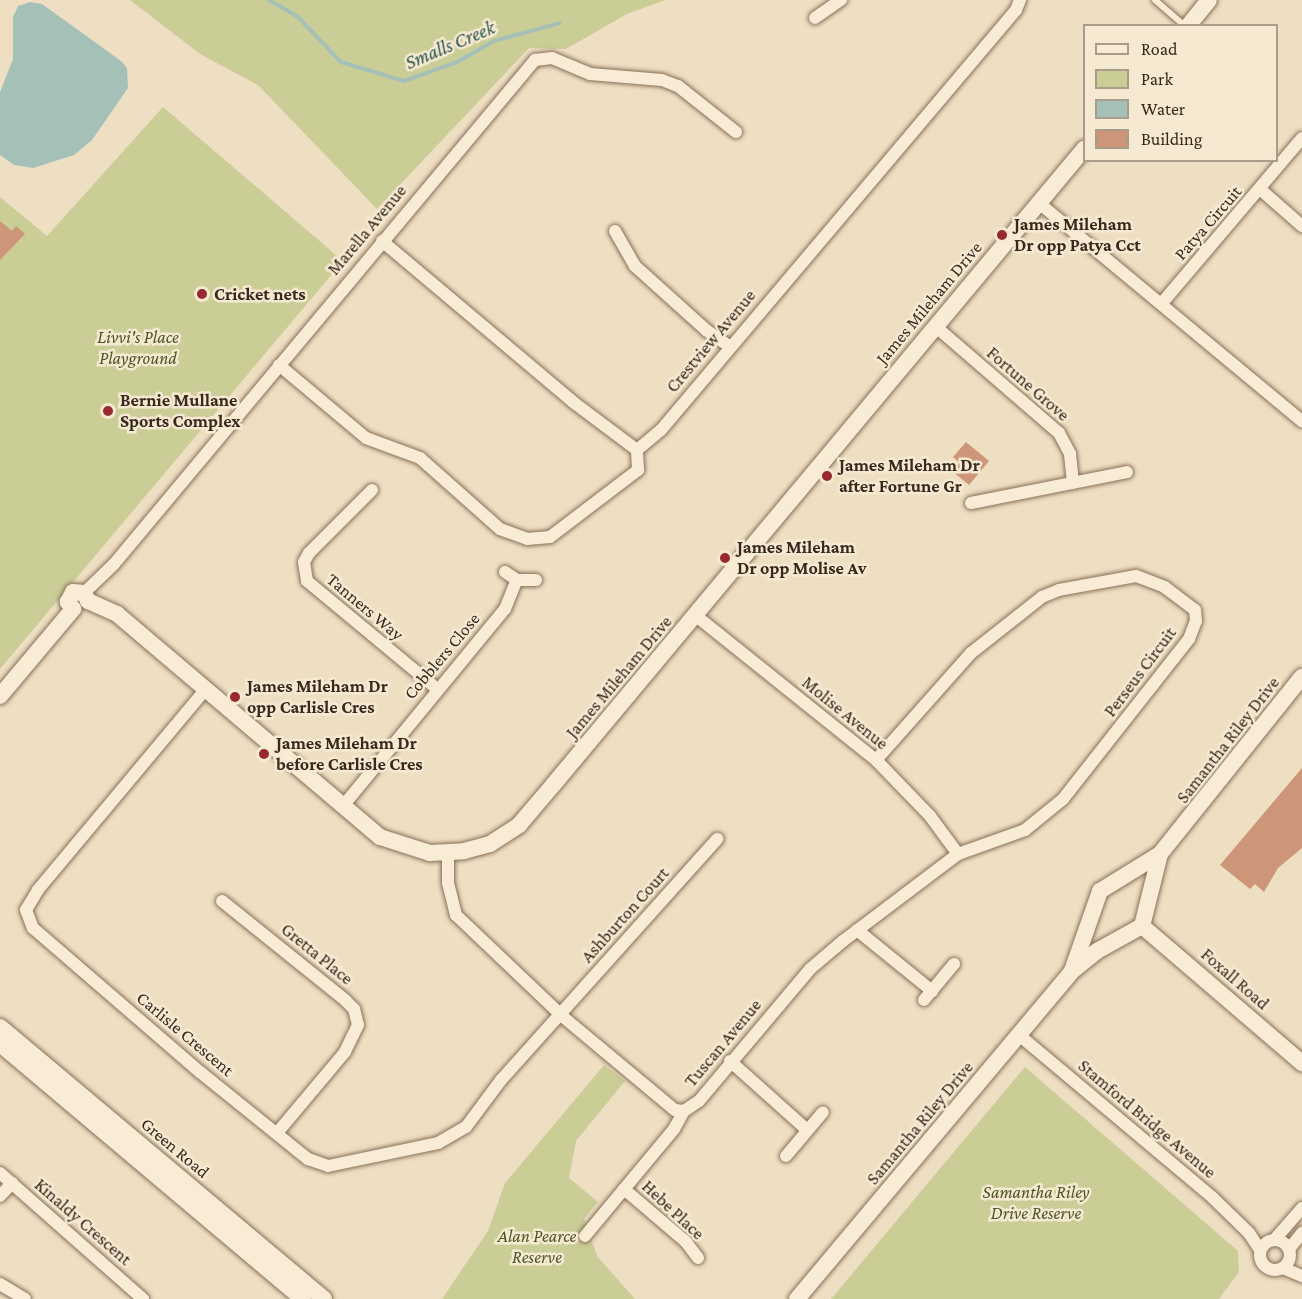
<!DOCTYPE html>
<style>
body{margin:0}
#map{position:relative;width:1302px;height:1299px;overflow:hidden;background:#eedfc3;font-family:"Crimson Pro",serif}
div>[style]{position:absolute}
.green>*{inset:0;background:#cacd96}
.water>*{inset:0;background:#a5c1b7}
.stream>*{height:4px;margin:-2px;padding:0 2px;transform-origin:2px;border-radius:2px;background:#a5c1b7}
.building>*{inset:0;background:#cd9678}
.roads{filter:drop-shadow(0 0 2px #897059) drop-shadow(0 0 2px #897059)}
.lane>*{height:6px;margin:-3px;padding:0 3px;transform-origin:3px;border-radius:3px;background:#f9ecd6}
.street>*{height:12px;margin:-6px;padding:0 6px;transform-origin:6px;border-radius:6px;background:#f9ecd6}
.street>.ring{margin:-6px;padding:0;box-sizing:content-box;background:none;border:12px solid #f9ecd6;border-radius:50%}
.secondary>*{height:16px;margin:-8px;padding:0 8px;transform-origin:8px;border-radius:8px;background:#f9ecd6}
.dots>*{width:16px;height:16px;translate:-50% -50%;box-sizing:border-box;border:3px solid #f6e9d2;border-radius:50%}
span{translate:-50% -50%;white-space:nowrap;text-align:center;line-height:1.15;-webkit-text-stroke:5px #f6e9d2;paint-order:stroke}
.street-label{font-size:18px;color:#38291e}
.poi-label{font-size:18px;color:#38291e;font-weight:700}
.left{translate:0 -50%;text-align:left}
.park-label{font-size:18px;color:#4c5524;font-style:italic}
.water-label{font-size:20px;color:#2d5853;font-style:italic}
.legend{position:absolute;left:1083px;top:24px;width:195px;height:138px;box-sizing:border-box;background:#f6e9d2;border:2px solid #aa9c8a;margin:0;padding:8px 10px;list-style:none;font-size:18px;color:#38291e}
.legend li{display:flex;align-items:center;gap:12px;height:30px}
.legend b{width:30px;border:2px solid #aa9c8a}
</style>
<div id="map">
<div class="green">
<div style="clip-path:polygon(130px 0,665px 0,627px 14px,566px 49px,529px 48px,377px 209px,258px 85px,200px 54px)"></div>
<div style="clip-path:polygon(163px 107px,343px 261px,0 669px,0 197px,47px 236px)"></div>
<div style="clip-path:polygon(604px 1065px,625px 1081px,576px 1141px,569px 1178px,598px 1202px,584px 1219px,597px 1256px,635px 1299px,442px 1299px,488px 1231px,505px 1183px)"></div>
<div style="clip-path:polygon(1025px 1067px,1238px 1251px,1239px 1272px,1219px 1299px,831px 1299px)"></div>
</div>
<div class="water">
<div style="clip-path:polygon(30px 2px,42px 4px,121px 61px,127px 68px,128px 88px,92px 140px,74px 155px,33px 168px,14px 165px,0 155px,0 92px,13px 59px,13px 17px,18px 6px)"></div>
</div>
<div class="stream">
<div style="left:269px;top:0;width:32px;rotate:30deg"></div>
<div style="left:297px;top:16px;width:64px;rotate:46.3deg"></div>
<div style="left:341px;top:62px;width:66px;rotate:16.8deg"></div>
<div style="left:404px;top:81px;width:56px;rotate:-19.7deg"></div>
<div style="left:457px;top:62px;width:43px;rotate:-29.6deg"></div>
<div style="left:494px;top:41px;width:68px;rotate:-15.3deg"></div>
</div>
<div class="building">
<div style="clip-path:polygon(0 221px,12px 231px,16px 226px,25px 234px,0 260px)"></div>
<div style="clip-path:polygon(966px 442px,989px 461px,969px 485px,952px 471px,960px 463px,953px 457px)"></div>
<div style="clip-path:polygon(1302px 768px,1302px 848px,1278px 868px,1264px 892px,1255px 884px,1250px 889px,1220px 865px)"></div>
</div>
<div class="roads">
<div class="lane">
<div style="left:1155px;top:0;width:40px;rotate:41deg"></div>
</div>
<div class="street">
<div style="left:815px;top:18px;width:32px;rotate:-35deg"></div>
<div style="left:1261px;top:190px;width:55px;rotate:41.3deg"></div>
<div style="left:1039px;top:203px;width:342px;rotate:39.7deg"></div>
<div style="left:615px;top:231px;width:40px;rotate:60.3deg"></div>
<div style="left:635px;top:266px;width:96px;rotate:42deg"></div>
<div style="left:706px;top:330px;width:29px;rotate:35deg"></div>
<div style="left:382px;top:241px;width:250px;rotate:40.1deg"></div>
<div style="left:573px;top:402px;width:80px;rotate:36.9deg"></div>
<div style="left:637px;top:450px;width:31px;rotate:-40deg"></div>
<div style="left:661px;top:430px;width:550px;rotate:-49.79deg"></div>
<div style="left:1016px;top:10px;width:11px;rotate:-68deg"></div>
<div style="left:1162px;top:303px;width:216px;rotate:-49.7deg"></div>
<div style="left:935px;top:326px;width:164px;rotate:40.8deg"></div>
<div style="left:1059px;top:433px;width:24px;rotate:62deg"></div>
<div style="left:1070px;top:454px;width:29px;rotate:84deg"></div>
<div style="left:279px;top:365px;width:114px;rotate:40deg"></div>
<div style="left:366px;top:438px;width:58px;rotate:20.3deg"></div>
<div style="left:420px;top:458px;width:107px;rotate:41.6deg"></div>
<div style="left:500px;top:529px;width:29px;rotate:20deg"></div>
<div style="left:527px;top:539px;width:23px;rotate:-5deg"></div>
<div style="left:550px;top:537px;width:111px;rotate:-37.3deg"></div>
<div style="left:638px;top:470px;width:20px;rotate:-93deg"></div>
<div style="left:372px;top:490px;width:89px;rotate:135deg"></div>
<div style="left:309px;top:553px;width:10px;rotate:119deg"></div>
<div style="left:304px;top:562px;width:19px;rotate:81deg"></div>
<div style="left:307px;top:581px;width:169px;rotate:39.7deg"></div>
<div style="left:971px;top:503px;width:159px;rotate:-11.2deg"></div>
<div style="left:505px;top:572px;width:14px;rotate:34deg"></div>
<div style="left:517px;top:580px;width:19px"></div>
<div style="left:84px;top:593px;width:42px;rotate:-44deg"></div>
<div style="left:114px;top:564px;width:657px;rotate:-50.13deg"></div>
<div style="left:535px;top:60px;width:17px;rotate:-7deg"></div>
<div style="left:552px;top:58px;width:41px;rotate:22.8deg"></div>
<div style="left:590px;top:74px;width:72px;rotate:4.8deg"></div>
<div style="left:662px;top:80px;width:17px;rotate:21deg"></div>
<div style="left:678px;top:86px;width:74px;rotate:38.4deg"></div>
<div style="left:695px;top:615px;width:232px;rotate:38.7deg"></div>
<div style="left:876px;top:760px;width:78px;rotate:46deg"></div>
<div style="left:930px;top:816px;width:47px;rotate:53.6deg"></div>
<div style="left:205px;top:690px;width:261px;rotate:129.9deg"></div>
<div style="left:38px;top:890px;width:23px;rotate:121deg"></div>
<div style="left:26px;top:910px;width:19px;rotate:69deg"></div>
<div style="left:33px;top:928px;width:221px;rotate:40.8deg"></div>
<div style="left:200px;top:1072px;width:139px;rotate:38.9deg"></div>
<div style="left:308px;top:1159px;width:21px;rotate:19deg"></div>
<div style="left:328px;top:1166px;width:112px;rotate:-11.8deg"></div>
<div style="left:438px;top:1143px;width:32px;rotate:-30deg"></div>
<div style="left:466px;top:1127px;width:59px;rotate:-53.3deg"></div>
<div style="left:501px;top:1080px;width:324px;rotate:-48.1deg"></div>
<div style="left:343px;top:806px;width:255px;rotate:-50.6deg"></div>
<div style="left:505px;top:609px;width:31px;rotate:-68deg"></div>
<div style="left:448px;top:853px;width:30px;rotate:90deg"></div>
<div style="left:448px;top:883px;width:33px;rotate:76deg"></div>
<div style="left:456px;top:915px;width:146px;rotate:43.6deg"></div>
<div style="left:562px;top:1016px;width:147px;rotate:39.8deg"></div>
<div style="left:675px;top:1110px;width:9px;rotate:6deg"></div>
<div style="left:684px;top:1111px;width:18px;rotate:-34deg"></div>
<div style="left:699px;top:1101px;width:172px;rotate:-49.9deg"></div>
<div style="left:810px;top:969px;width:43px;rotate:-40.3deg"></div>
<div style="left:843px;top:941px;width:144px;rotate:-37.1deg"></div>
<div style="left:958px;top:854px;width:71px;rotate:-19.7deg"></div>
<div style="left:1025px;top:830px;width:49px;rotate:-39.2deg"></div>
<div style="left:1063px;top:799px;width:204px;rotate:-51.8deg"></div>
<div style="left:1189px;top:639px;width:19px;rotate:-69deg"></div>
<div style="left:1196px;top:621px;width:11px;rotate:-95deg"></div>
<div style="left:1195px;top:610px;width:38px;rotate:-143deg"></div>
<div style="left:1165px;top:587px;width:31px;rotate:-159deg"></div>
<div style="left:1136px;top:576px;width:78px;rotate:169.7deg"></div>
<div style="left:1059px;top:590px;width:18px;rotate:158deg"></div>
<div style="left:1042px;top:597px;width:90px;rotate:141.7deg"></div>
<div style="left:971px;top:653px;width:143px;rotate:131.6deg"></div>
<div style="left:222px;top:901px;width:158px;rotate:38.8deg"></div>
<div style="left:345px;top:1000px;width:13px;rotate:45deg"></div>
<div style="left:354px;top:1009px;width:16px;rotate:76deg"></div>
<div style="left:358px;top:1025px;width:30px;rotate:116deg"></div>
<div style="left:345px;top:1052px;width:106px;rotate:130deg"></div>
<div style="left:857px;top:930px;width:97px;rotate:39.1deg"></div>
<div style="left:924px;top:1000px;width:47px;rotate:-50.2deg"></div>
<div style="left:1019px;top:1035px;width:253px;rotate:40deg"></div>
<div style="left:1213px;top:1198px;width:50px;rotate:44.2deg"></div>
<div style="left:1249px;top:1233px;width:20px;rotate:57deg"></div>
<div style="left:730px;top:1061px;width:102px;rotate:41.8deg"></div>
<div style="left:786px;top:1156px;width:57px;rotate:-49.9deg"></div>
<div style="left:0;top:1173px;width:191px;rotate:41.4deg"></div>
<div style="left:624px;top:1189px;width:82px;rotate:40.5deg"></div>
<div style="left:686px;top:1242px;width:20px;rotate:53deg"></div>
<div style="left:0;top:1196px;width:18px;rotate:-47deg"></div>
<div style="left:585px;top:1236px;width:139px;rotate:-50.2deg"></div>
<div style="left:674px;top:1129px;width:21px;rotate:-61deg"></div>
<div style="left:1275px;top:1239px;width:41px;rotate:-48.9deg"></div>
<div class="ring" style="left:1260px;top:1240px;width:18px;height:18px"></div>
<div style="left:1289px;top:1249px;width:21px;rotate:-51deg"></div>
<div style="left:1283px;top:1268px;width:21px;rotate:23deg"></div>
<div style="left:0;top:1284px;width:29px;rotate:31deg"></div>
</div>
<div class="secondary">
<div style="left:1188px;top:26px;width:33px;rotate:-51deg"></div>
<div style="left:88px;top:601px;width:32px;rotate:24deg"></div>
<div style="left:117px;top:614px;width:345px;rotate:40.3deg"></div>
<div style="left:380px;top:837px;width:52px;rotate:17.7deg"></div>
<div style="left:430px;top:853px;width:34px;rotate:-3deg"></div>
<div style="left:464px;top:851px;width:27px;rotate:-15deg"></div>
<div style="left:490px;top:844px;width:35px;rotate:-33deg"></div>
<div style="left:519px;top:825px;width:52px;rotate:-49.6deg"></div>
<div style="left:553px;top:785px;width:829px;rotate:-50.14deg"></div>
<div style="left:73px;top:609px;width:9px;rotate:-126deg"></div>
<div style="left:68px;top:602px;width:11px;rotate:-63deg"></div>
<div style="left:73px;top:592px;width:11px;rotate:5deg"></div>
<div style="left:84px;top:593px;width:9px;rotate:63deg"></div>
<div style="left:0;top:696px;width:114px;rotate:-50deg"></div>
<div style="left:1142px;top:926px;width:211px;rotate:40.6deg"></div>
<div style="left:1073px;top:968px;width:82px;rotate:-70.7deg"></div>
<div style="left:1100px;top:891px;width:70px;rotate:-31.7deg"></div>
<div style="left:1160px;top:854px;width:227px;rotate:-51.3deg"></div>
<div style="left:0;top:1027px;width:423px;rotate:40deg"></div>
<div style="left:0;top:1044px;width:396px;rotate:40.1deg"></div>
<div style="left:797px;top:1299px;width:427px;rotate:-50deg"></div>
<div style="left:1071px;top:972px;width:33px;rotate:-39deg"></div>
<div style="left:1097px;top:951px;width:51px;rotate:-29.1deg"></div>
<div style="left:1142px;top:926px;width:74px;rotate:-76deg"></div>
</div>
</div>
<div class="dots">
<div style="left:1002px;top:235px;background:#982931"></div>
<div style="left:202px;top:294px;background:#982931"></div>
<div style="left:108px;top:411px;background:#982931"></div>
<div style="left:827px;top:476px;background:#982931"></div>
<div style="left:725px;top:558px;background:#982931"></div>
<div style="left:235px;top:697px;background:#982931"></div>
<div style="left:264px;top:754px;background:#982931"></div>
</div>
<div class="street-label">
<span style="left:1208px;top:223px;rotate:-49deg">Patya Circuit</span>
<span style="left:367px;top:230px;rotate:-50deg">Marella Avenue</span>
<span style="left:929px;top:303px;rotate:-50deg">James Mileham Drive</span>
<span style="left:711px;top:341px;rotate:-50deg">Crestview Avenue</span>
<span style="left:1028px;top:384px;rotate:41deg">Fortune Grove</span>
<span style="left:365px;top:607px;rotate:40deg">Tanners Way</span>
<span style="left:442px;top:656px;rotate:-50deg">Cobblers Close</span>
<span style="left:1140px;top:672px;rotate:-53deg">Perseus Circuit</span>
<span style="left:619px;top:677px;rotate:-50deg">James Mileham Drive</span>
<span style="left:845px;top:713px;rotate:39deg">Molise Avenue</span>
<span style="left:1228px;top:740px;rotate:-52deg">Samantha Riley Drive</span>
<span style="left:625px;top:915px;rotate:-48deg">Ashburton Court</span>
<span style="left:317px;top:954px;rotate:39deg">Gretta Place</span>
<span style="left:1235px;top:979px;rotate:41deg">Foxall Road</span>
<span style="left:185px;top:1034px;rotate:40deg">Carlisle Crescent</span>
<span style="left:723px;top:1043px;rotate:-50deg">Tuscan Avenue</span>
<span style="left:1147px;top:1119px;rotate:40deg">Stamford Bridge Avenue</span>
<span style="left:920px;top:1123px;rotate:-50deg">Samantha Riley Drive</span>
<span style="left:175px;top:1148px;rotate:40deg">Green Road</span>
<span style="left:673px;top:1210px;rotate:43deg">Hebe Place</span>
<span style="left:83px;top:1222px;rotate:41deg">Kinaldy Crescent</span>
</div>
<div class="poi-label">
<span class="left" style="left:1014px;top:235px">James Mileham<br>Dr opp Patya Cct</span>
<span class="left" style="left:214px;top:294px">Cricket nets</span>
<span class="left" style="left:120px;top:411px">Bernie Mullane<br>Sports Complex</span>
<span class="left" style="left:839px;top:476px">James Mileham Dr<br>after Fortune Gr</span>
<span class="left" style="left:737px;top:558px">James Mileham<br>Dr opp Molise Av</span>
<span class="left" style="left:247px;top:697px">James Mileham Dr<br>opp Carlisle Cres</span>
<span class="left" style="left:276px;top:754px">James Mileham Dr<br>before Carlisle Cres</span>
</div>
<div class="park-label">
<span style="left:138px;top:348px">Livvi's Place<br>Playground</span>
<span style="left:1036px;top:1203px">Samantha Riley<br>Drive Reserve</span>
<span style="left:537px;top:1247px">Alan Pearce<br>Reserve</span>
</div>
<div class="water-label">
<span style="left:450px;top:45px;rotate:-23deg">Smalls Creek</span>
</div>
<ul class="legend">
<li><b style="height:8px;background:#f9ecd6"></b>Road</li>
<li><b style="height:16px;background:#cacd96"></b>Park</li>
<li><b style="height:16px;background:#a5c1b7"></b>Water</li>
<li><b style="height:16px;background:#cd9678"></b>Building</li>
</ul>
</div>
